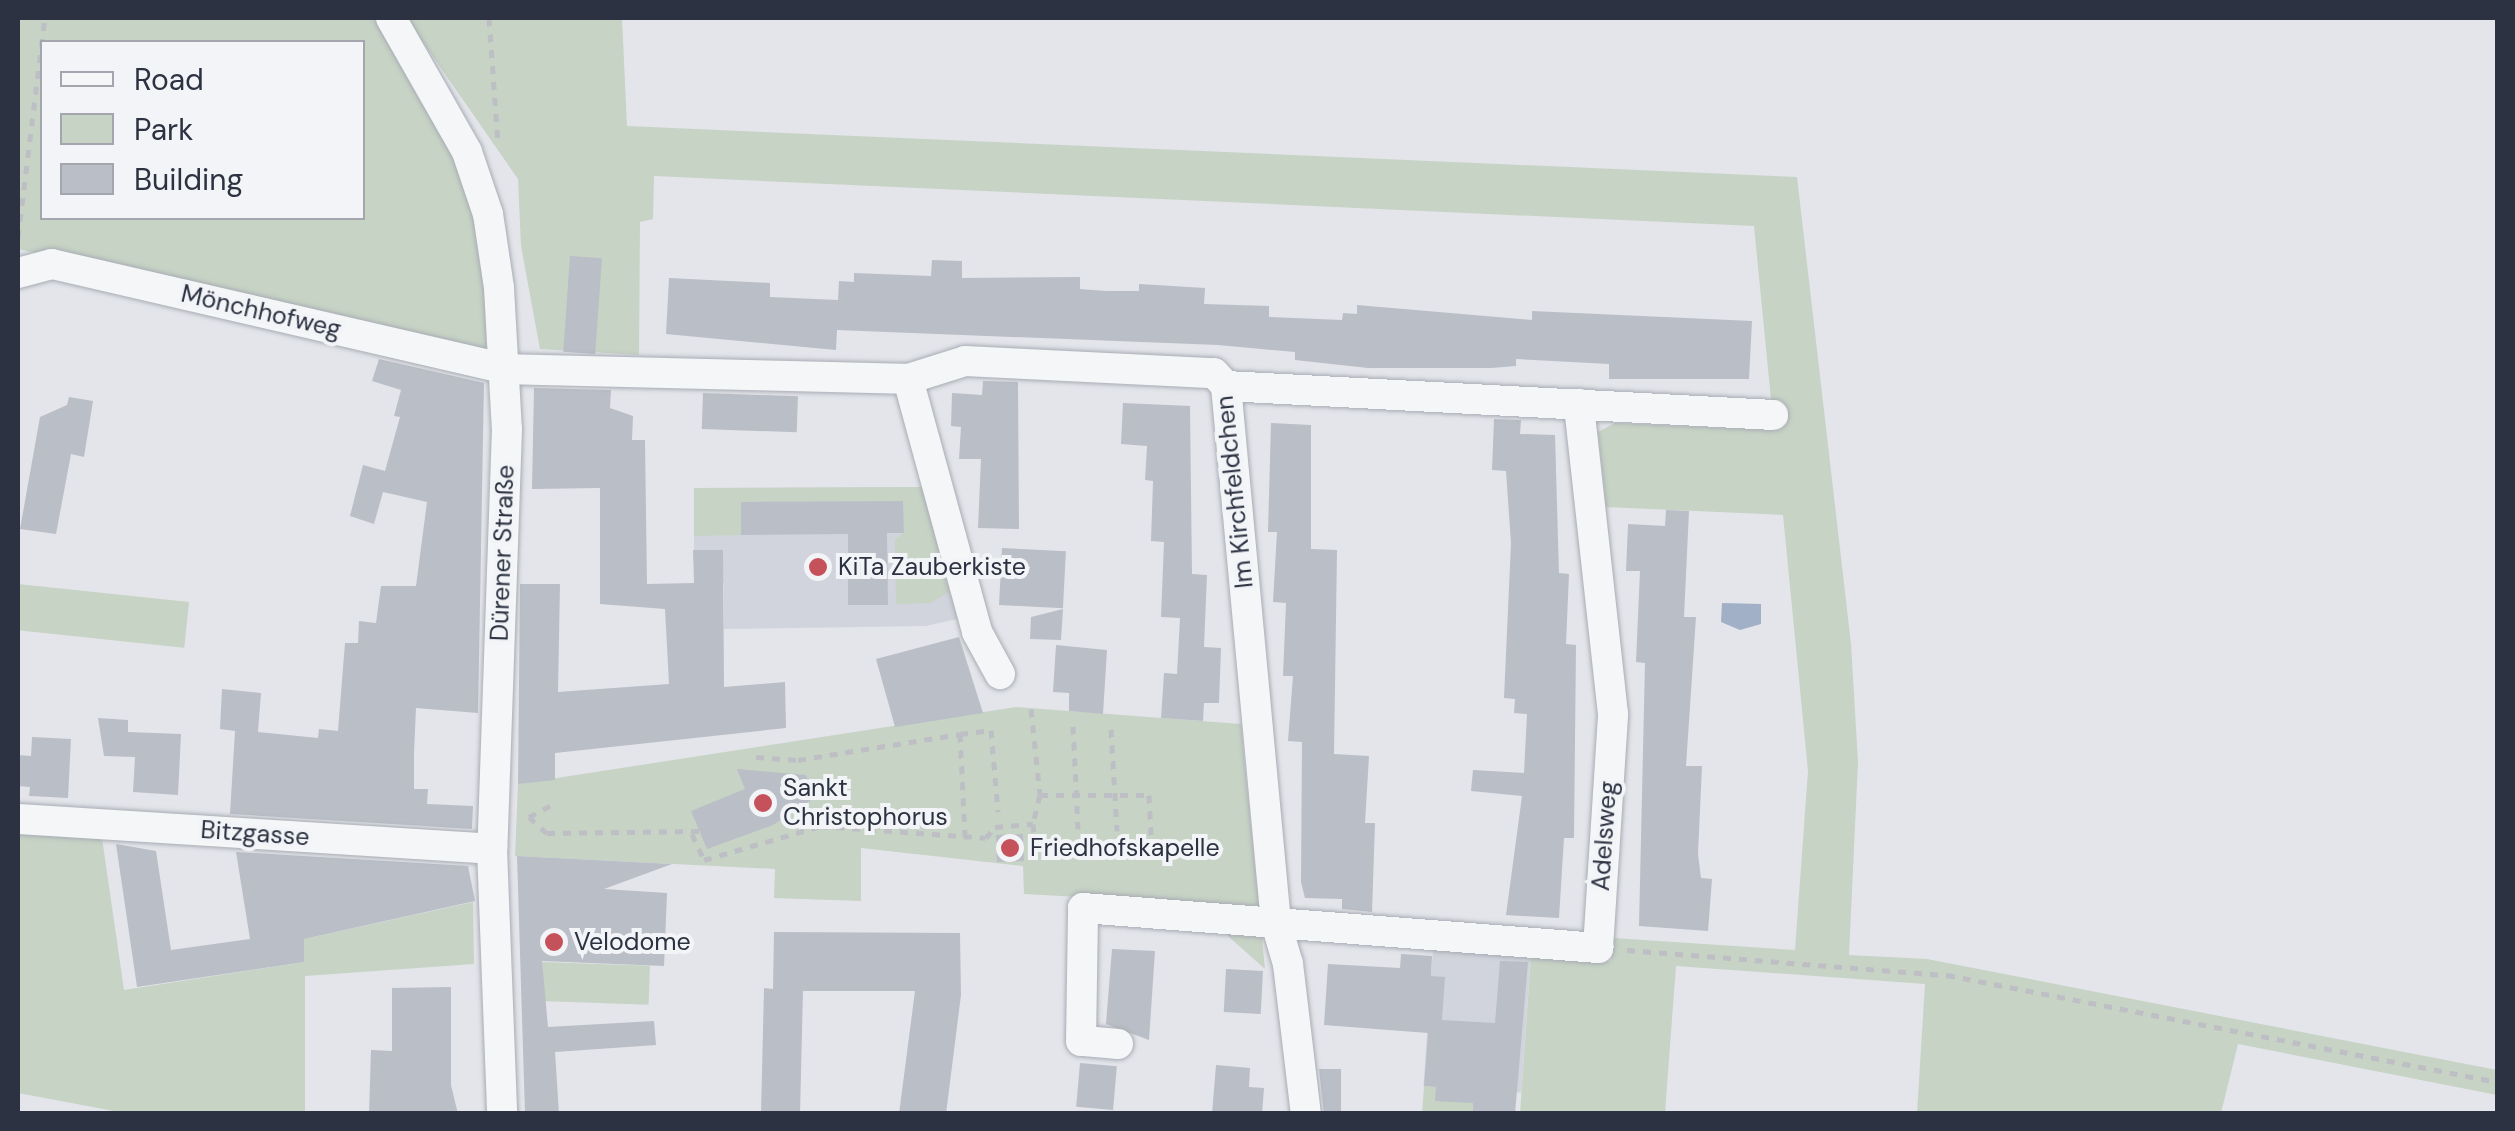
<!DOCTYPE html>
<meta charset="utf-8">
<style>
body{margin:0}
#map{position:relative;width:2515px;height:1131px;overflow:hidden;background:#e3e5ea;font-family:"DM Sans",sans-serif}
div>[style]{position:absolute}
.built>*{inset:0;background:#d1d4dc;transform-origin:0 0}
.green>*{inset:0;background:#c7d3c5;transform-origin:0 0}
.water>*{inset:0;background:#a1b0c7}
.building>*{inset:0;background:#babec6;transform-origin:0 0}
.path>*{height:5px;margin-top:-2.5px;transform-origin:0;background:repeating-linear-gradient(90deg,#bdbfc5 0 8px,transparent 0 16px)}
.roads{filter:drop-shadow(0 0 2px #a8acb4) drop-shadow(0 0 2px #a8acb4)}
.minor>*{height:30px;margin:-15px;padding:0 15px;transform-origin:15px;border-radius:15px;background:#f5f6f8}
.dots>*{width:28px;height:28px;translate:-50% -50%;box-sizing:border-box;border:5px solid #f2f4f7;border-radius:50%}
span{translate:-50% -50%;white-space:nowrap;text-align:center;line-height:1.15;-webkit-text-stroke:8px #f2f4f7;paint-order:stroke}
.street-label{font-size:25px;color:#2c3241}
.poi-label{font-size:25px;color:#2c3241}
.left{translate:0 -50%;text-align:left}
.frame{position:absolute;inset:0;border:20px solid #2c3241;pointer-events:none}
.legend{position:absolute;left:40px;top:40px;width:325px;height:180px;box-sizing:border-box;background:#f2f4f7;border:2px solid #a3a6ae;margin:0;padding:12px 18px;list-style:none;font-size:30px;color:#2c3241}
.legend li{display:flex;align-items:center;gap:20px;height:50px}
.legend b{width:50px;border:2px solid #a3a6ae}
</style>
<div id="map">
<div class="built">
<div style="clip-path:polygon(922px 487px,957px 619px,926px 626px,724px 629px,724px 583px,694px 583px,694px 488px)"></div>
<div style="left:1433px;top:949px;width:98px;height:137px;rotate:4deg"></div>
</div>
<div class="green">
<div style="clip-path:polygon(evenodd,18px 18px,375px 18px,455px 158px,477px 224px,488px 289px,486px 348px,480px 352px,18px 249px,18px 18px,42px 42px,362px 42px,362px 218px,42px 218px,42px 42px)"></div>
<div style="clip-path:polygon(406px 18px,622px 18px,627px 126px,1797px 177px,1851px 644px,1858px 762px,1849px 955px,1927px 959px,2497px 1070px,2497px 1095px,2238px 1044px,2221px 1113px,1917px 1113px,1925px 984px,1676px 966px,1665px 1113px,1520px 1113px,1531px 956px,1611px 961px,1613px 938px,1795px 950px,1808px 771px,1783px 515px,1606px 507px,1598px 432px,1615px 423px,1774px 430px,1754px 226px,654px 176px,653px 219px,640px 222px,639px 355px,540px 349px,521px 246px,518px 179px)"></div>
<div style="clip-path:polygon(922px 487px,949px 592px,930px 603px,896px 604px,895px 539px,904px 533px,903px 501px,742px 502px,741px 535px,694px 536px,694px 488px)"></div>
<div style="left:18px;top:584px;width:172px;height:46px;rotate:6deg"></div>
<div style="clip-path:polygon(1016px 707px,1241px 724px,1265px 969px,1191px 903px,1024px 894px,1023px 866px,861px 848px,861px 901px,774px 898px,775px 869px,515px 856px,518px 784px)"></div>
<div style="clip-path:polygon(18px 834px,102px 838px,124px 990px,304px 962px,304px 939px,473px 902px,474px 964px,305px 976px,305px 1113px,125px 1113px,18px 1093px)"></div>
<div style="left:542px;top:962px;width:108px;height:39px;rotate:2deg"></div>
<div style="clip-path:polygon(1424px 1086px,1474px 1089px,1473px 1113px,1422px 1114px)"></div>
</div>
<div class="water">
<div style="clip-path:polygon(1722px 603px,1761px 604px,1761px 624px,1740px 630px,1721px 622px)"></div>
</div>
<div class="building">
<div style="left:570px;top:256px;width:32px;height:96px;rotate:4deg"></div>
<div style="clip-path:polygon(932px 260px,962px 261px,962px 278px,1080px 277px,1080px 289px,1106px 291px,1139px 291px,1139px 284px,1205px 288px,1204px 304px,1269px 306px,1269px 317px,1342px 320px,1343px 313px,1357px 314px,1357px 305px,1532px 320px,1532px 311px,1752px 321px,1749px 379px,1609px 379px,1609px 364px,1516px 359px,1516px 366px,1491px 368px,1368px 368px,1295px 360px,1295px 352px,1218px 345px,837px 330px,836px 350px,666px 334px,669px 278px,770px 283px,770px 297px,838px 300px,839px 281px,854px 282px,854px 273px,931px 276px)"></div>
<div style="clip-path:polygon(379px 359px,484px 383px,478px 713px,416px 708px,414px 753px,414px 789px,428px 789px,427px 804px,473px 806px,472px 829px,230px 814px,235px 731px,220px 729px,222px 689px,261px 693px,258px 732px,318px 738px,319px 729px,338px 731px,345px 643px,358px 643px,359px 621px,376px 623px,381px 586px,416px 586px,427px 502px,383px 492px,374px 524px,350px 516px,363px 465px,385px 471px,400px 417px,394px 416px,401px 390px,372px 381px)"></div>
<div style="clip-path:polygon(983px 381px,1018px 382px,1019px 529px,978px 528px,981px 459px,959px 459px,961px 427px,951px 426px,952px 393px,982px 395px)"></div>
<div style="clip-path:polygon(534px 388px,611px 390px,610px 408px,633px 416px,632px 440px,645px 440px,647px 584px,694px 583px,693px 550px,723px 550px,724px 687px,785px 682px,786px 728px,555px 753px,555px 780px,518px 784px,520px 584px,560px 584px,558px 692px,669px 684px,665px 609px,600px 604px,600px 488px,532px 489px)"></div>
<div style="left:703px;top:393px;width:95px;height:36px;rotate:2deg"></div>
<div style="clip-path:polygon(69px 397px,93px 401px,84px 457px,71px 454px,56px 534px,20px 529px,40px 417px,67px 405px)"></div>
<div style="clip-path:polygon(1123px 403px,1190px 406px,1192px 574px,1207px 575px,1204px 647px,1221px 648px,1219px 703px,1204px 703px,1203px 721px,1161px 718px,1164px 673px,1177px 674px,1180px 618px,1161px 617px,1164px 542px,1151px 541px,1153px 481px,1145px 480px,1147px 446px,1121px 444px)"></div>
<div style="clip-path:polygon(1494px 419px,1521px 420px,1520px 434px,1555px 435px,1559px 573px,1569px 574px,1566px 644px,1576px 645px,1574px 838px,1564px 838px,1559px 918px,1506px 915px,1522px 796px,1471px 791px,1473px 770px,1524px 773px,1527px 714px,1514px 713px,1515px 699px,1504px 698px,1511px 543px,1506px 471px,1492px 470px)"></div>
<div style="clip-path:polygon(1271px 423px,1311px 425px,1311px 549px,1337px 550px,1334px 754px,1369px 756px,1365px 823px,1375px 823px,1372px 912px,1342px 909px,1342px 899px,1305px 898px,1301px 882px,1302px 742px,1288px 741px,1293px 676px,1283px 676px,1286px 603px,1273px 602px,1277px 532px,1268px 532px)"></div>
<div style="clip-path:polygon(903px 501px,904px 533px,887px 533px,888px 605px,848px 605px,848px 534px,741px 535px,741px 502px)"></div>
<div style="clip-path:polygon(1666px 510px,1689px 511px,1684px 617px,1696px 617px,1686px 766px,1702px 766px,1698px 854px,1701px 878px,1712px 879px,1708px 931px,1639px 926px,1645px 663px,1636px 662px,1640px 571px,1626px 571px,1628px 524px,1665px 526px)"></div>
<div style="left:1002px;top:548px;width:64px;height:57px;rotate:3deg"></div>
<div style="clip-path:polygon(1063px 609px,1061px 640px,1030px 639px,1031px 617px)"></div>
<div style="clip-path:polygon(959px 637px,983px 713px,895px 727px,876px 659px)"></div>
<div style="clip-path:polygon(1056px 645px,1107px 650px,1103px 714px,1069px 711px,1069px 693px,1053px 692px)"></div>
<div style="clip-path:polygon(98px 718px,128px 720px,128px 732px,181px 734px,178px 795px,133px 792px,135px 757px,104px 756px)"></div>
<div style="clip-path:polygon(32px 737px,71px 739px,68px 798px,29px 796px,30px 787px,18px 786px,18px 755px,31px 756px)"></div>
<div style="clip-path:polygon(737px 769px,806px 775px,814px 798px,773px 825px,707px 849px,691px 811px,745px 789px)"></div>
<div style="left:1023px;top:834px;width:27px;height:27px;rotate:88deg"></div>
<div style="clip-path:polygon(116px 844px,156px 851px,171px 950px,250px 939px,236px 852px,468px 866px,475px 901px,304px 939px,304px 962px,137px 987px)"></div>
<div style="clip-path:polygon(517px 856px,672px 864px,604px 889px,667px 893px,664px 966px,542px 961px,548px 1027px,654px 1021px,656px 1045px,555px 1052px,559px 1114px,525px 1114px)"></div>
<div style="clip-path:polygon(774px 932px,960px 933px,961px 995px,946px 1114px,899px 1114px,915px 991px,803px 991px,800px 1114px,761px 1114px,764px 988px,773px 989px)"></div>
<div style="clip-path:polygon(1112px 949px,1155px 951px,1149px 1040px,1106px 1024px)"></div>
<div style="clip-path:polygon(1401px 954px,1432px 956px,1431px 976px,1445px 977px,1442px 1020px,1495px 1023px,1500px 961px,1528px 962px,1515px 1114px,1473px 1114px,1473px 1103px,1435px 1101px,1436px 1087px,1424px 1086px,1428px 1033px,1324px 1025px,1328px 964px,1400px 968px)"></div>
<div style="left:1226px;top:969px;width:37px;height:43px;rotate:3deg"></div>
<div style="clip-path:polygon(451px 987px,451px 1085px,458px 1114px,369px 1114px,371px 1050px,392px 1051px,392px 988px)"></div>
<div style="left:1080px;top:1063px;width:37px;height:44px;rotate:5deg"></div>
<div style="clip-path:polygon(1216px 1065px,1250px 1068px,1249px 1087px,1264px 1088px,1262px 1114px,1212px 1114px)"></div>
<div style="clip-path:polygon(1319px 1069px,1341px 1069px,1341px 1114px,1324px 1114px)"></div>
</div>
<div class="path">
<div style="left:489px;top:18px;width:126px;rotate:85.9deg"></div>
<div style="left:18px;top:237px;width:221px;rotate:-83deg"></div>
<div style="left:1031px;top:709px;width:86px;rotate:84deg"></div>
<div style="left:1040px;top:795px;width:29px;rotate:104deg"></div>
<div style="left:1073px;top:726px;width:103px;rotate:87.2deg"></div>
<div style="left:1111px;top:729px;width:102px;rotate:86.6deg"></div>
<div style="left:960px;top:734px;width:31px;rotate:-7deg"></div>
<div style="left:991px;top:730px;width:82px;rotate:85.1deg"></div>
<div style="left:756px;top:757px;width:42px;rotate:4.1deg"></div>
<div style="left:798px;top:760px;width:164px;rotate:-9.1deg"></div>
<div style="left:960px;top:734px;width:103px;rotate:87.2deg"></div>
<div style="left:1040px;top:795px;width:109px"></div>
<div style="left:1149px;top:795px;width:41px;rotate:87.2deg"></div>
<div style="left:529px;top:817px;width:24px;rotate:42deg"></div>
<div style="left:547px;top:833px;width:152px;rotate:-0.8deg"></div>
<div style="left:529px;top:817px;width:30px;rotate:-28deg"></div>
<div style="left:692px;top:834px;width:29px;rotate:65deg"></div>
<div style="left:704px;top:860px;width:121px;rotate:-16.3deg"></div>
<div style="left:820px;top:826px;width:166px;rotate:4.1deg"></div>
<div style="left:986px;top:838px;width:14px;rotate:-51deg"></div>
<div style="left:995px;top:827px;width:38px;rotate:-5deg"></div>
<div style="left:1033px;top:824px;width:12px;rotate:85deg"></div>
<div style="left:1627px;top:950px;width:321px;rotate:4.5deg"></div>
<div style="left:1947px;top:975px;width:561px;rotate:10.99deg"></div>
</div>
<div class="roads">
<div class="minor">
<div style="left:391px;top:18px;width:154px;rotate:60.4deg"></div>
<div style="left:467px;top:152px;width:65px;rotate:71.3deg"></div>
<div style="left:488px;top:214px;width:75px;rotate:81.5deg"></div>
<div style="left:499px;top:288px;width:141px;rotate:86.8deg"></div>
<div style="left:507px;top:429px;width:420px;rotate:92deg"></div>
<div style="left:492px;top:849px;width:265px;rotate:87.8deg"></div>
<div style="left:18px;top:273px;width:35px;rotate:-15deg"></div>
<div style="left:52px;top:264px;width:466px;rotate:13deg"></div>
<div style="left:506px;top:369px;width:402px;rotate:1.4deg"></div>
<div style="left:908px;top:379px;width:262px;rotate:74.7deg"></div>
<div style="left:977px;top:632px;width:48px;rotate:61.3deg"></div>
<div style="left:908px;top:379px;width:60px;rotate:-17.5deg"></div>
<div style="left:965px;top:361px;width:249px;rotate:2.8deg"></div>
<div style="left:1214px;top:373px;width:18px;rotate:47deg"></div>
<div style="left:1226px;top:386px;width:539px;rotate:84.68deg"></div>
<div style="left:1276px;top:923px;width:43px;rotate:73.7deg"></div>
<div style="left:1288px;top:964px;width:151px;rotate:83.2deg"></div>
<div style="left:1226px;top:386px;width:548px;rotate:3.03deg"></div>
<div style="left:18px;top:819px;width:475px;rotate:3.6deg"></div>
<div style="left:1118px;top:1044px;width:37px;rotate:-175deg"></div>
<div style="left:1081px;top:1041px;width:133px;rotate:-89.1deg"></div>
<div style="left:1083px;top:908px;width:517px;rotate:4.44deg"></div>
<div style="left:1598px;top:948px;width:234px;rotate:-86.3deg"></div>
<div style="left:1613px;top:714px;width:312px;rotate:-96.3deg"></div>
</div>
</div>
<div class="dots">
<div style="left:818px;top:567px;background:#c5525a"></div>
<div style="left:763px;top:803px;background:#c5525a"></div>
<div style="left:1010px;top:848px;background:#c5525a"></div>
<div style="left:554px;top:942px;background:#c5525a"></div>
</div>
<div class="street-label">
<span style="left:261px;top:312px;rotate:13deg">Mönchhofweg</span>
<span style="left:1235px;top:492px;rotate:-96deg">Im Kirchfeldchen</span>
<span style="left:503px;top:553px;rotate:-88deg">Dürener Straße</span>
<span style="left:255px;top:834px;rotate:4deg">Bitzgasse</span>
<span style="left:1605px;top:836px;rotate:-86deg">Adelsweg</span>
</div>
<div class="poi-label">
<span class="left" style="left:838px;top:567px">KiTa Zauberkiste</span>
<span class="left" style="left:783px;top:803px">Sankt<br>Christophorus</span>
<span class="left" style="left:1030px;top:848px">Friedhofskapelle</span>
<span class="left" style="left:574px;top:942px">Velodome</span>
</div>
<div class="frame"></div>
<ul class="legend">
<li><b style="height:12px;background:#f5f6f8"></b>Road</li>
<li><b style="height:28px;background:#c7d3c5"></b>Park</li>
<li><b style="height:28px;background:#babec6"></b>Building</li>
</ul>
</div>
